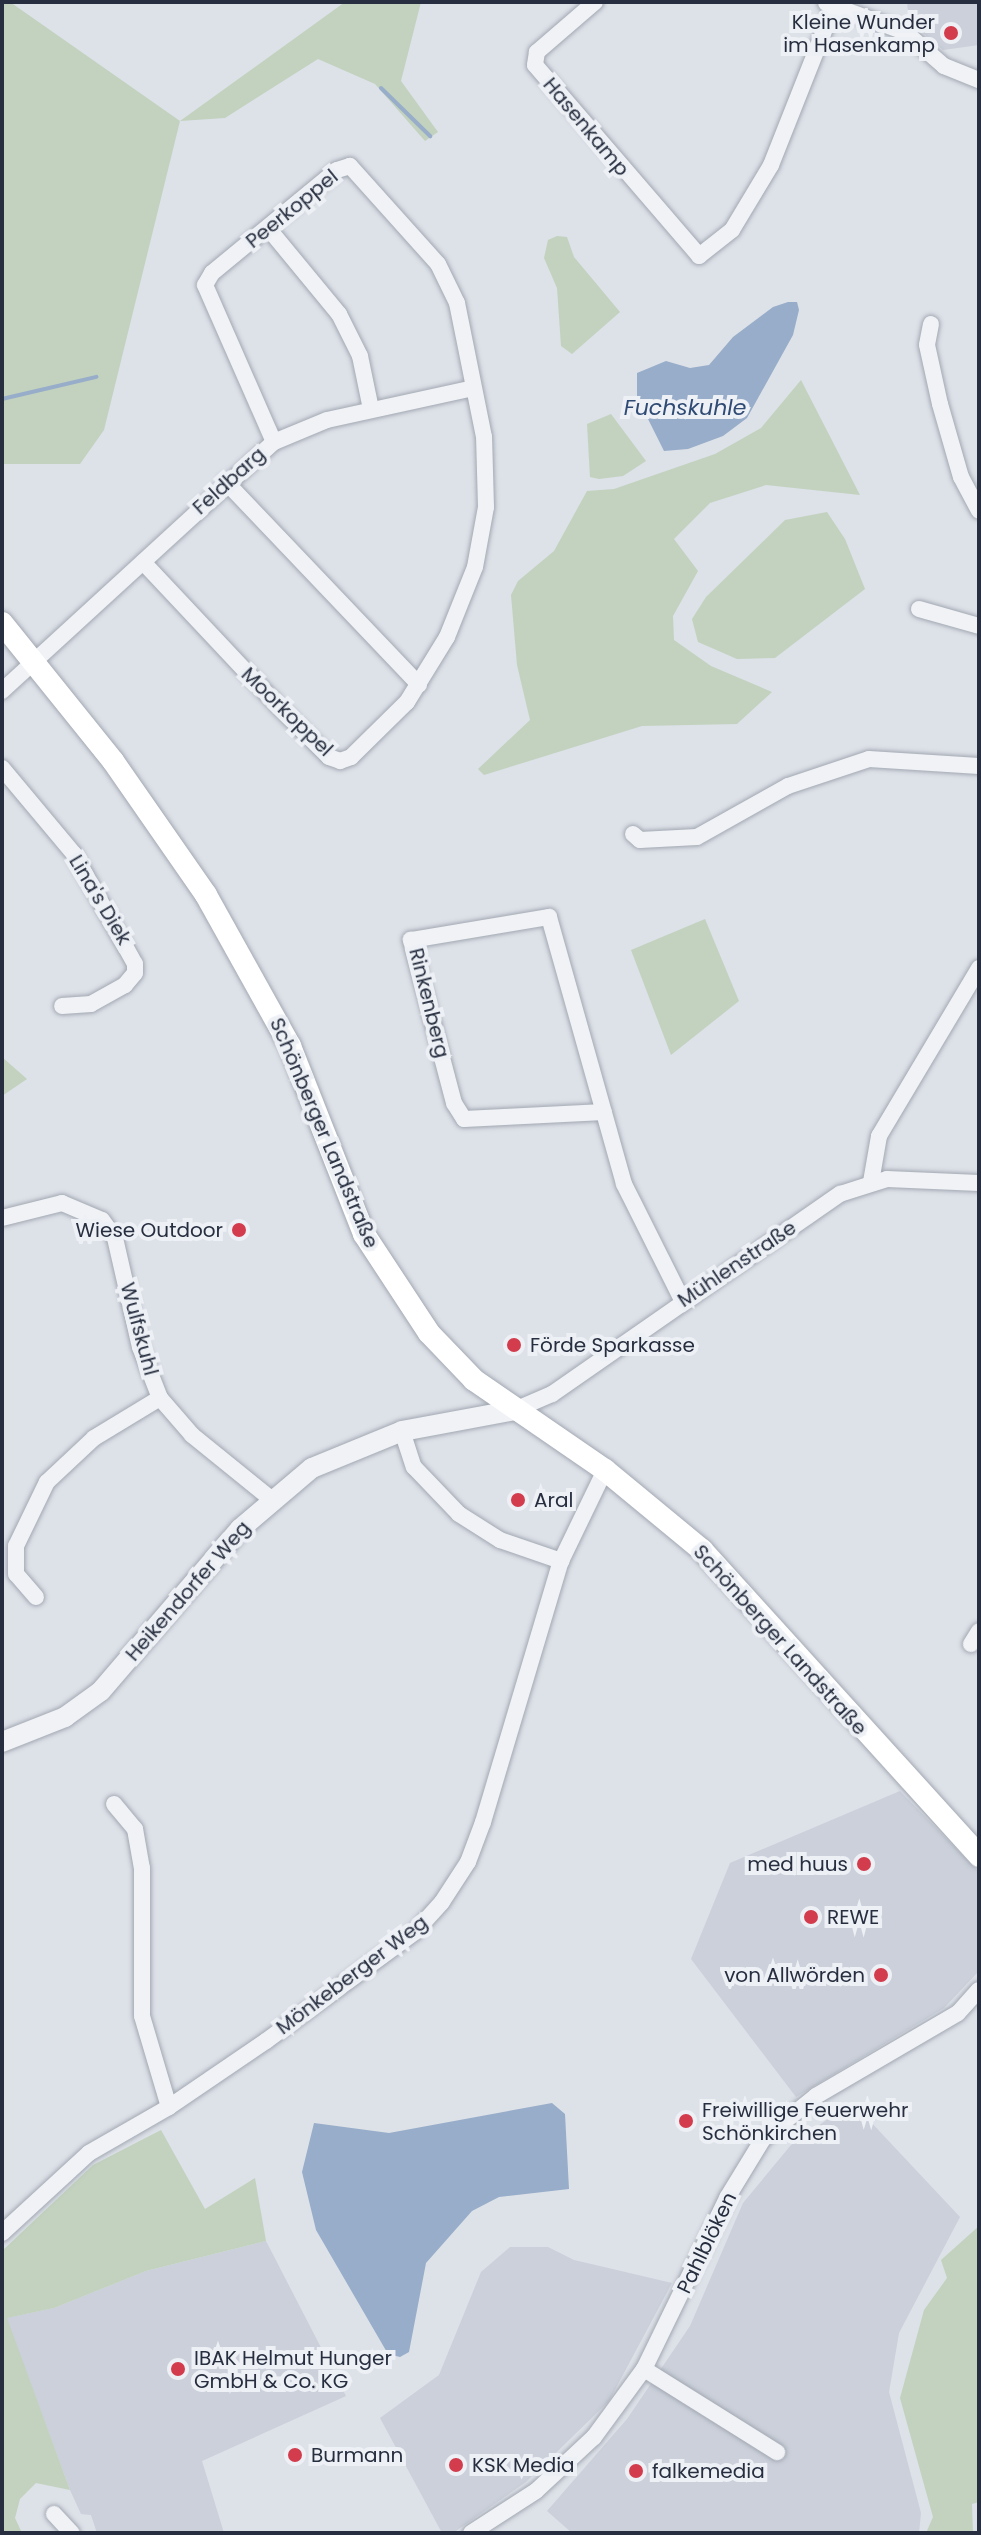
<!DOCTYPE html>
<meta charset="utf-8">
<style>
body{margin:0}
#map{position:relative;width:981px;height:2535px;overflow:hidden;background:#dde1e8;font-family:Poppins,sans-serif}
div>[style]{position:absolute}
.built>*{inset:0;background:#cbd0da}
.green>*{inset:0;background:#c2d2be}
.water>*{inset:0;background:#97adc9}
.stream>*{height:4px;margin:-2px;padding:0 2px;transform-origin:2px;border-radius:2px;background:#97adc9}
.roads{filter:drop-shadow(0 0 2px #a2a8b2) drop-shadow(0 0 2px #a2a8b2)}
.minor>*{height:16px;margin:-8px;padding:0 8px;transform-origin:8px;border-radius:8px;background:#f0f2f6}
.tertiary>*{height:20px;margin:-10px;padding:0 10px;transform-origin:10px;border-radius:10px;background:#f0f2f6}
.secondary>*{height:22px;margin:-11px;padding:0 11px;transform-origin:11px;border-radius:11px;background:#fff}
.dots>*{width:22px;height:22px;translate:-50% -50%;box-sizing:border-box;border:4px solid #edf0f5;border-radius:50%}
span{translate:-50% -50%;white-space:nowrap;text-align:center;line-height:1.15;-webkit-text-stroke:8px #edf0f5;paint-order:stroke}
.poi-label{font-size:20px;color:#262e3f}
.right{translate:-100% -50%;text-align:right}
.left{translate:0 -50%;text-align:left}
.street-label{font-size:20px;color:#262e3f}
.water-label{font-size:22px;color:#2f4b74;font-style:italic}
.frame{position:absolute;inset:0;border:4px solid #262e3f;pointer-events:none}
</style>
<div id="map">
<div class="built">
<div style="clip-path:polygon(907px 2px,979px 2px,979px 45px,943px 50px,909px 21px)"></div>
<div style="clip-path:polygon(900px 1791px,979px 1872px,979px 1971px,944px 2008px,796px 2097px,691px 1959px,730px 1863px)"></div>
<div style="clip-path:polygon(852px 2102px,960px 2217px,899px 2333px,889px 2392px,921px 2513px,919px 2533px,572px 2533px,547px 2511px,627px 2419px,690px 2326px,743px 2203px,791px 2145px)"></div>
<div style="clip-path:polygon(266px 2241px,346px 2396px,202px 2461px,224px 2533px,97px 2533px,91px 2515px,81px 2514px,70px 2490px,6px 2318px,54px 2308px,146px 2271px)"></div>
<div style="clip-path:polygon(510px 2247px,548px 2247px,574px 2260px,672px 2283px,609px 2401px,526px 2482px,453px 2533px,442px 2533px,380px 2418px,439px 2375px,481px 2272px)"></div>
</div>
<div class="green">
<div style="clip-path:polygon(2px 2px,10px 2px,180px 121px,345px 2px,421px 2px,401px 81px,438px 132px,425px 141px,375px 84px,318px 59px,225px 118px,180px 121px,104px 430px,80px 464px,2px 464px)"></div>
<div style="clip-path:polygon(557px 236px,567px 237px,574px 257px,620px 312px,572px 354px,561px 346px,557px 288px,544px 258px,548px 240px)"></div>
<div style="clip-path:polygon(801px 380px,860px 495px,766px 485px,710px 503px,674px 539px,698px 571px,673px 616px,674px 640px,711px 666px,772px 692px,737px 724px,642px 726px,484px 775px,478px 769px,530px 720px,517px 665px,511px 595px,518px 581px,554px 551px,587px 491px,614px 489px,715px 454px,761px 428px)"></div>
<div style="clip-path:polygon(611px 414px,646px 461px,623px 476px,599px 479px,590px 477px,587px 424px)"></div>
<div style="clip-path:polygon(827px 512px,845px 539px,865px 589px,775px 658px,737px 659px,698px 642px,692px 619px,706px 597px,785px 520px)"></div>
<div style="clip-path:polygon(705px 919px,739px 1001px,671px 1055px,631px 950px)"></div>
<div style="clip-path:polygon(2px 1057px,27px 1079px,2px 1096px)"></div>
<div style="clip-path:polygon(161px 2130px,205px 2209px,255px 2178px,266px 2241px,146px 2271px,54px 2308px,7px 2318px,70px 2490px,36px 2483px,20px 2499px,15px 2518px,22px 2533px,2px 2533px,2px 2251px,93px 2165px)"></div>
<div style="clip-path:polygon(979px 2226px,979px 2502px,972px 2504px,973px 2533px,926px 2533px,933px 2517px,900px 2398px,924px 2310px,947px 2278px,941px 2260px)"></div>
</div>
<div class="water">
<div style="clip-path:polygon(788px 302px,797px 302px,799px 310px,793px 335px,747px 418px,723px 436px,688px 449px,664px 451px,637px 397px,637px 373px,666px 361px,690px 368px,709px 365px,733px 337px,773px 307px)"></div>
<div style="clip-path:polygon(552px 2103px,565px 2114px,569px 2189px,499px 2197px,472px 2211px,426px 2263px,409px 2352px,400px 2357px,388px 2354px,316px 2230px,302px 2172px,314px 2123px,389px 2133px)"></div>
</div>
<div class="stream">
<div style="left:381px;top:88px;width:69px;rotate:44.4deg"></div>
<div style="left:2px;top:399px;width:97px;rotate:-13.2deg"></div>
</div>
<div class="roads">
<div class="minor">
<div style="left:595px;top:2px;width:77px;rotate:139.2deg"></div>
<div style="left:537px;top:52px;width:13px;rotate:99deg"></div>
<div style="left:535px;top:65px;width:252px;rotate:49.3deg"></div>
<div style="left:699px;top:256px;width:42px;rotate:-38.2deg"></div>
<div style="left:732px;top:230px;width:76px;rotate:-59deg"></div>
<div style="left:771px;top:165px;width:171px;rotate:-68.4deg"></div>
<div style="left:826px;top:3px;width:84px;rotate:20.2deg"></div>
<div style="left:905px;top:32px;width:52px;rotate:41.1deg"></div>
<div style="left:944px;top:66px;width:38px;rotate:22deg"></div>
<div style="left:268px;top:228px;width:112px;rotate:50.5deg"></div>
<div style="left:339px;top:314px;width:47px;rotate:63.4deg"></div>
<div style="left:360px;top:356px;width:54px;rotate:78.3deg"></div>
<div style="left:931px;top:324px;width:21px;rotate:101deg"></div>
<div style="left:927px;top:345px;width:60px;rotate:77.6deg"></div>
<div style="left:940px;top:404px;width:76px;rotate:74deg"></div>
<div style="left:961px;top:477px;width:38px;rotate:62deg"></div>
<div style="left:226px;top:482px;width:280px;rotate:46.4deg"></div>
<div style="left:143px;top:562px;width:199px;rotate:46.8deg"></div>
<div style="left:279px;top:707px;width:71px;rotate:45deg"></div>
<div style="left:329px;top:757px;width:12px;rotate:20deg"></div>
<div style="left:340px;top:761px;width:12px;rotate:-20deg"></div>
<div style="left:351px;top:757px;width:78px;rotate:-44.5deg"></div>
<div style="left:407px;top:702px;width:76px;rotate:-58.4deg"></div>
<div style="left:447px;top:637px;width:75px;rotate:-68.2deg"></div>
<div style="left:475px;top:567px;width:61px;rotate:-79.6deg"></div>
<div style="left:486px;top:507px;width:70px;rotate:-91.6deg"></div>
<div style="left:484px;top:437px;width:137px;rotate:-101.4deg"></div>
<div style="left:457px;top:303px;width:43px;rotate:-116deg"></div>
<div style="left:438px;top:264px;width:132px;rotate:-131.9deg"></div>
<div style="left:350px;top:166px;width:14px;rotate:163deg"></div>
<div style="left:337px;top:170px;width:162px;rotate:140.5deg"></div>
<div style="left:212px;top:273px;width:14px;rotate:120deg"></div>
<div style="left:205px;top:285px;width:171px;rotate:66.3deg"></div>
<div style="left:919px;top:609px;width:62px;rotate:15.8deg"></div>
<div style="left:2px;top:691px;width:369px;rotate:-42.5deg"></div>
<div style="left:274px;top:442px;width:57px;rotate:-22.5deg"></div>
<div style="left:327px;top:420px;width:150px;rotate:-12.3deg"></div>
<div style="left:2px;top:768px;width:112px;rotate:50.1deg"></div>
<div style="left:74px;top:854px;width:126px;rotate:61deg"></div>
<div style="left:135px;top:964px;width:9px;rotate:90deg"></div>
<div style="left:135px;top:973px;width:16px;rotate:130deg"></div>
<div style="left:125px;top:985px;width:39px;rotate:151deg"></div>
<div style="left:91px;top:1004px;width:29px;rotate:176deg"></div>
<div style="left:633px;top:834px;width:9px;rotate:41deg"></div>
<div style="left:640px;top:840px;width:57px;rotate:-3deg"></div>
<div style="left:697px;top:837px;width:104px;rotate:-29.3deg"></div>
<div style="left:788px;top:786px;width:85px;rotate:-18.4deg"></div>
<div style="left:869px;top:759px;width:110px;rotate:3.6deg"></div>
<div style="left:604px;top:1112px;width:140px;rotate:177.1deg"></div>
<div style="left:464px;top:1119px;width:19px;rotate:-122deg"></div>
<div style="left:454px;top:1103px;width:169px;rotate:-104.8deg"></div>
<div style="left:411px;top:940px;width:140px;rotate:-9.5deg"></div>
<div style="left:549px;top:917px;width:277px;rotate:74.3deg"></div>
<div style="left:624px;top:1184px;width:132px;rotate:63.4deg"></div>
<div style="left:871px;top:1182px;width:47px;rotate:-80.1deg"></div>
<div style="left:879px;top:1136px;width:196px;rotate:-59.2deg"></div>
<div style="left:2px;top:1218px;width:62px;rotate:-14deg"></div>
<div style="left:62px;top:1203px;width:43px;rotate:23deg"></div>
<div style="left:102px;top:1220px;width:22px;rotate:54deg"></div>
<div style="left:115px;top:1238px;width:112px;rotate:77.1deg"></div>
<div style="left:140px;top:1347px;width:55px;rotate:68.6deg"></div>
<div style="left:160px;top:1398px;width:49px;rotate:49.1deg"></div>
<div style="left:192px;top:1435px;width:102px;rotate:39deg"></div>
<div style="left:515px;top:1410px;width:40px;rotate:-23.4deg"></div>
<div style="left:552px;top:1394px;width:351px;rotate:-34.8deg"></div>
<div style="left:840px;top:1194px;width:49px;rotate:-17.7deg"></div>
<div style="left:887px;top:1179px;width:92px;rotate:2.5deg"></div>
<div style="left:402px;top:1431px;width:38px;rotate:72deg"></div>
<div style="left:414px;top:1467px;width:65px;rotate:46.2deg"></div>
<div style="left:459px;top:1514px;width:49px;rotate:32.4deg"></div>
<div style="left:500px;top:1540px;width:65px;rotate:19deg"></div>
<div style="left:36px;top:1597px;width:30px;rotate:-131deg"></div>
<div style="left:16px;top:1574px;width:28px;rotate:-90deg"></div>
<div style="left:16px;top:1546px;width:71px;rotate:-64.2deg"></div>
<div style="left:47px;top:1482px;width:64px;rotate:-43.1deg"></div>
<div style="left:94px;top:1438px;width:77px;rotate:-31.2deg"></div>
<div style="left:971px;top:1644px;width:15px;rotate:-58deg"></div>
<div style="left:114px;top:1804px;width:33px;rotate:50deg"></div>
<div style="left:135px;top:1829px;width:40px;rotate:80deg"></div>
<div style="left:142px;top:1868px;width:148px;rotate:90deg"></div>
<div style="left:142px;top:2016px;width:95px;rotate:73.5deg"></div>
<div style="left:2px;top:2233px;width:118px;rotate:-42.6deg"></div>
<div style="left:89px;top:2153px;width:92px;rotate:-29.9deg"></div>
<div style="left:169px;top:2107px;width:117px;rotate:-34.2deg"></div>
<div style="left:266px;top:2041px;width:185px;rotate:-36.2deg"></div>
<div style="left:415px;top:1932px;width:40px;rotate:-48deg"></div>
<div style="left:442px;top:1902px;width:48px;rotate:-57deg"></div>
<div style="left:468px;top:1862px;width:43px;rotate:-69.4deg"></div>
<div style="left:483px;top:1822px;width:272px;rotate:-73.4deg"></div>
<div style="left:561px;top:1561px;width:101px;rotate:-64.2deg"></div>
<div style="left:644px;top:2369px;width:157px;rotate:32deg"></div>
<div style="left:54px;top:2514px;width:26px;rotate:47deg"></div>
<div style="left:471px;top:2533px;width:77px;rotate:-32.9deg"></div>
<div style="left:536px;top:2491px;width:79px;rotate:-43deg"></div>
<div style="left:594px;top:2437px;width:84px;rotate:-53.7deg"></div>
<div style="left:644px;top:2369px;width:190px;rotate:-64.1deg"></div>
<div style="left:727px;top:2198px;width:69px;rotate:-58.6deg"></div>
<div style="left:763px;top:2139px;width:68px;rotate:-39.1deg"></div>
<div style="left:816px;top:2096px;width:164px;rotate:-30.3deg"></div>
<div style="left:958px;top:2013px;width:31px;rotate:-48deg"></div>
</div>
<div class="tertiary">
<div style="left:2px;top:1742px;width:68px;rotate:-21.6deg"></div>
<div style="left:65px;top:1717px;width:44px;rotate:-35.8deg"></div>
<div style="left:101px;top:1691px;width:213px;rotate:-49.4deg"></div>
<div style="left:240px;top:1529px;width:94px;rotate:-40.3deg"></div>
<div style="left:312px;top:1468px;width:97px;rotate:-22.3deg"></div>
<div style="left:402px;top:1431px;width:115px;rotate:-10.5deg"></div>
</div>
<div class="secondary">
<div style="left:2px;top:623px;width:177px;rotate:51.2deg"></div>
<div style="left:113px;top:761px;width:163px;rotate:55.2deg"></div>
<div style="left:206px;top:895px;width:173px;rotate:60.9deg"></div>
<div style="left:290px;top:1046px;width:202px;rotate:68.5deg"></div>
<div style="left:364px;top:1234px;width:118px;rotate:56.7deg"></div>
<div style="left:429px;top:1333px;width:65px;rotate:46.2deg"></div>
<div style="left:474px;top:1380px;width:159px;rotate:34.5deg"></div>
<div style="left:605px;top:1470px;width:126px;rotate:39.5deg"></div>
<div style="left:702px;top:1550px;width:413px;rotate:47.8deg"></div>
</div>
</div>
<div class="dots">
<div style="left:951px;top:33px;background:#d33c4d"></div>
<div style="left:239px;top:1230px;background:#d33c4d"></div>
<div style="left:514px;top:1345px;background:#d33c4d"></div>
<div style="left:518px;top:1500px;background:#d33c4d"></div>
<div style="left:864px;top:1864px;background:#d33c4d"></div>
<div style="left:811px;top:1917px;background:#d33c4d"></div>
<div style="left:881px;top:1975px;background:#d33c4d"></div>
<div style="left:686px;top:2121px;background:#d33c4d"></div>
<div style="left:178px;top:2369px;background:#d33c4d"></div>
<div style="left:295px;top:2455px;background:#d33c4d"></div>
<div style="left:456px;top:2465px;background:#d33c4d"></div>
<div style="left:636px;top:2471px;background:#d33c4d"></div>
</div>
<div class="poi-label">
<span class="right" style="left:935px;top:34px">Kleine Wunder<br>im Hasenkamp</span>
<span class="right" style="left:223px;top:1230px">Wiese Outdoor</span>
<span class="left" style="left:530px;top:1345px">Förde Sparkasse</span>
<span class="left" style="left:534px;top:1500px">Aral</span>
<span class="right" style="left:848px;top:1864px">med huus</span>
<span class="left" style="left:827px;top:1917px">REWE</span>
<span class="right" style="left:865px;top:1975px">von Allwörden</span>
<span class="left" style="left:702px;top:2122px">Freiwillige Feuerwehr<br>Schönkirchen</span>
<span class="left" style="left:194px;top:2370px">IBAK Helmut Hunger<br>GmbH &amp; Co. KG</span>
<span class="left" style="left:311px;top:2455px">Burmann</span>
<span class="left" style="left:472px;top:2465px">KSK Media</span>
<span class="left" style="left:652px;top:2471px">falkemedia</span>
</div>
<div class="street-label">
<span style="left:586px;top:127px;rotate:50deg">Hasenkamp</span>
<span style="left:292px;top:209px;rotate:-39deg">Peerkoppel</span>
<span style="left:229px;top:481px;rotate:-42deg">Feldbarg</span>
<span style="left:287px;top:712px;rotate:44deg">Moorkoppel</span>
<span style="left:100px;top:900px;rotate:59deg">Lina's Diek</span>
<span style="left:429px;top:1003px;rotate:76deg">Rinkenberg</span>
<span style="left:324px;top:1133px;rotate:67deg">Schönberger Landstraße</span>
<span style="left:737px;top:1264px;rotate:-34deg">Mühlenstraße</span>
<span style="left:139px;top:1329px;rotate:75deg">Wulfskuhl</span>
<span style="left:188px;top:1591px;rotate:-49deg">Heikendorfer Weg</span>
<span style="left:780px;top:1640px;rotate:48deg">Schönberger Landstraße</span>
<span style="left:352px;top:1975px;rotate:-37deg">Mönkeberger Weg</span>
<span style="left:707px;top:2243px;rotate:-64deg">Pahlblöken</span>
</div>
<div class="water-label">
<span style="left:685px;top:408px">Fuchskuhle</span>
</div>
<div class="frame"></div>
</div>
